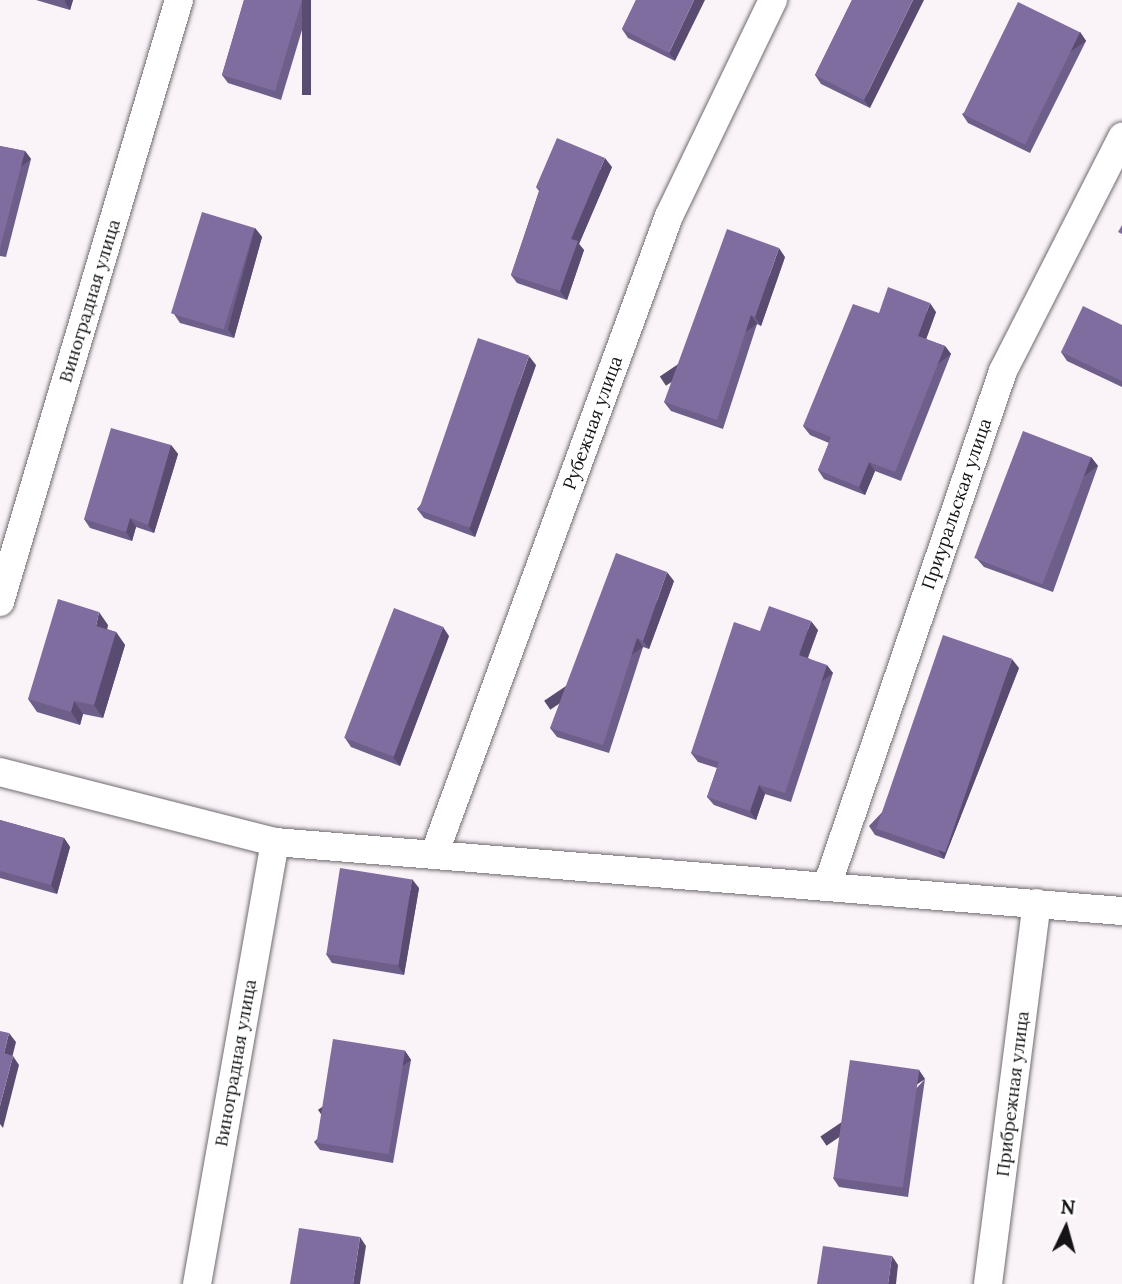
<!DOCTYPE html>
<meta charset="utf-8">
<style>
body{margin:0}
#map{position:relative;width:1122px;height:1284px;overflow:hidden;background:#faf4f9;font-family:Lora,serif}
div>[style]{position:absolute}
.roads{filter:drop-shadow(0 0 2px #716b70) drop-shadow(0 0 2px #716b70)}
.street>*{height:28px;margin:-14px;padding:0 14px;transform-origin:14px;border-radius:14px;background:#fff}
.wall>*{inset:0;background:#6e5e8a}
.shaded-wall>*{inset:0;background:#5a4c70;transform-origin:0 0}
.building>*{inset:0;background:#806da0;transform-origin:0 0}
span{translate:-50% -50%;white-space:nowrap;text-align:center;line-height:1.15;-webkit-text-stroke:5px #fff;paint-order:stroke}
.street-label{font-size:18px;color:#151315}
.north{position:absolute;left:1031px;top:1193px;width:70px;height:70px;-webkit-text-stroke:5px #fff;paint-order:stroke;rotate:5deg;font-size:19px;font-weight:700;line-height:28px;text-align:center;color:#151315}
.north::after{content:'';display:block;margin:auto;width:24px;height:32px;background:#151315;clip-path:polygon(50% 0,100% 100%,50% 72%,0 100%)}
</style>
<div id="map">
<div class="roads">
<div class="street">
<div style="left:0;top:602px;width:628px;rotate:-73.44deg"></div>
<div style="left:0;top:772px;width:284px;rotate:14.3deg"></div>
<div style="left:275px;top:842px;width:850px;rotate:4.66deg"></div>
<div style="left:434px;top:855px;width:681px;rotate:-69.81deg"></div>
<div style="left:669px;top:216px;width:240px;rotate:-64.3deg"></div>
<div style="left:827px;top:886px;width:544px;rotate:-71.13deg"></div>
<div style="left:1003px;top:371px;width:263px;rotate:-63deg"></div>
<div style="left:197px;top:1284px;width:449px;rotate:-80deg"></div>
<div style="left:988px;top:1284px;width:384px;rotate:-82.7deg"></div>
</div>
</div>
<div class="wall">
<div style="clip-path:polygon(36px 0,73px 0,70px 10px)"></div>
<div style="clip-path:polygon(244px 0,311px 0,281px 100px,228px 83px,222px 75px)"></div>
<div style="clip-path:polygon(636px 0,675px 61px,628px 38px,622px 29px)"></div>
<div style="clip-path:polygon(852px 0,870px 108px,821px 84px,815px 75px)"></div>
<div style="clip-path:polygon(1080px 32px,1086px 41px,1030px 153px,968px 123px,962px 114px)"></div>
<div style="clip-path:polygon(0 146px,25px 151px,31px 159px,6px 257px,0 256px)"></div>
<div style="clip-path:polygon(612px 167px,579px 244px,584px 250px,567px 300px,517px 283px,511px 275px,539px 191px,536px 187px)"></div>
<div style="clip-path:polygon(255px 228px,262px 237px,234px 338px,180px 323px,174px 314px)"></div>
<div style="clip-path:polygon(785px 257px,761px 326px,757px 324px,723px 429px,671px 411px,664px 402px)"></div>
<div style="clip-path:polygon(936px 312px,926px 339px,945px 346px,951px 354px,901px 481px,875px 471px,865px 495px,824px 479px,818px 470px,829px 443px,810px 435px,803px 426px,879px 313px)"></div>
<div style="clip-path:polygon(1122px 325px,1122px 387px,1067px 361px,1061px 352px)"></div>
<div style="clip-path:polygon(536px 365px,475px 537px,424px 518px,417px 509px)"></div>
<div style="clip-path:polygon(171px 445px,178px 454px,154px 533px,136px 527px,132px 541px,90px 528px,84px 519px)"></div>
<div style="clip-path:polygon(1091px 457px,1098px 466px,1053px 592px,984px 567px,977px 559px)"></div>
<div style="clip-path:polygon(674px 581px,649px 649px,643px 647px,609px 753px,557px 737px,550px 728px)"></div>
<div style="clip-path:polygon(108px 625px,107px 629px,116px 632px,125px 645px,103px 718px,83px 714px,80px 725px,37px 712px,28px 699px)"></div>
<div style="clip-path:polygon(818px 630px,808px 658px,833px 673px,791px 802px,765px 794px,756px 820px,714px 805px,707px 797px,717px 768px,698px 762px,691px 753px,760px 631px)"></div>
<div style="clip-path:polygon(449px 636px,400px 766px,351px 747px,345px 738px)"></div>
<div style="clip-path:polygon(1019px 668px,944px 859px,875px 835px,869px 826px)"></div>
<div style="clip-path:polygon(0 820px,64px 838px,70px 847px,57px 894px,0 878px)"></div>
<div style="clip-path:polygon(419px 888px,404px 975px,332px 963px,326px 954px)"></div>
<div style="clip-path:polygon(405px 1051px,411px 1060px,393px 1163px,320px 1150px,314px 1142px)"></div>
<div style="clip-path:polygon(925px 1079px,908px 1197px,839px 1187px,833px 1178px)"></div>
</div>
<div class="shaded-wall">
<div style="clip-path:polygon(65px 0,73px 0,70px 10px,65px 2px)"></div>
<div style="left:302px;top:0;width:9px;height:95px"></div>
<div style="clip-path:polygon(694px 0,705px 0,675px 61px,669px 53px)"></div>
<div style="clip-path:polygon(913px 0,924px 0,870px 108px,864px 100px)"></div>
<div style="left:1080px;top:32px;width:11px;height:125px;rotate:56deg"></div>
<div style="left:25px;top:151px;width:10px;height:101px;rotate:53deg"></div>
<div style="clip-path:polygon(605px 158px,612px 167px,579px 244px,584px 250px,567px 300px,560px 291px,571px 239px)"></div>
<div style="clip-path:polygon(255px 228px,262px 237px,234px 338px,228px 329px)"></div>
<div style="clip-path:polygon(779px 248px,785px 257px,761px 326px,755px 317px)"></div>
<div style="clip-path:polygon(930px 303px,936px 312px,924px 345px,918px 336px)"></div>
<div style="left:751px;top:315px;width:11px;height:110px;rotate:56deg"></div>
<div style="left:945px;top:346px;width:10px;height:136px;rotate:53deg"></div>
<div style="clip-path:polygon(529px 356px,536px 365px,475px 537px,469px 528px)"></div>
<div style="clip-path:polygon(171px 445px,178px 454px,154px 533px,148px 525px)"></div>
<div style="left:1091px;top:457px;width:11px;height:134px;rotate:52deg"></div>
<div style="clip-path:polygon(869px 462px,875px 471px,865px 495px,859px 487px)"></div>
<div style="clip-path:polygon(130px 518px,136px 527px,132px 541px,126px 532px)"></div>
<div style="clip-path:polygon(667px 572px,674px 581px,649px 649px,643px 641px)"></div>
<div style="clip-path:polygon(99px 612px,108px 625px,105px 638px,96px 626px)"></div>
<div style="clip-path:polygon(811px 621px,818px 630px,805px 664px,799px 655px)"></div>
<div style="clip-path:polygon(443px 627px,449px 636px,400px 766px,393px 757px)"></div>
<div style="clip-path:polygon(116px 632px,125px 645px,103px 718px,94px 705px)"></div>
<div style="left:637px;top:638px;width:11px;height:112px;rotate:56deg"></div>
<div style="clip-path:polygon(1012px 659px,1019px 668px,944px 859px,938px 850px)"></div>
<div style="left:827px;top:665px;width:10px;height:135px;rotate:53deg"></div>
<div style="clip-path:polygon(74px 701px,83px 714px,80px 725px,71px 712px)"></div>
<div style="clip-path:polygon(759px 785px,765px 794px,756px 820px,750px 811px)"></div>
<div style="clip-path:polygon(64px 838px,70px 847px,57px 894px,51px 885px)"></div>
<div style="clip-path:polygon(412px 879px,419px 888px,404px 975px,398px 966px)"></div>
<div style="clip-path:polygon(9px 1033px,16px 1042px,11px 1062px,4px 1053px)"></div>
<div style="left:405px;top:1051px;width:11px;height:105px;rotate:56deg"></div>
<div style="clip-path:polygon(13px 1056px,19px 1065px,3px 1128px,0 1124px,0 1106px)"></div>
<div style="left:919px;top:1070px;width:11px;height:119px;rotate:56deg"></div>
<div style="clip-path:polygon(360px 1237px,366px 1246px,360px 1284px,353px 1284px)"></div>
<div style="clip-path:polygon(892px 1256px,898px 1265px,896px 1284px,888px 1284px)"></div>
</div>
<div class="building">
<div style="clip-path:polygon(244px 0,302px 0,275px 91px,222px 75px)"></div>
<div style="clip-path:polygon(636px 0,694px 0,669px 53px,622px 29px)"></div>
<div style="clip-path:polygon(852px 0,913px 0,864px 100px,815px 75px)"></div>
<div style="left:1018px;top:2px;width:69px;height:125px;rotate:26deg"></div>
<div style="clip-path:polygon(557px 138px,605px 158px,571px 239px,578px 241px,560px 291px,511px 275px,540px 189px,536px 187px)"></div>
<div style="clip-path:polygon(0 146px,25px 151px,0 249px)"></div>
<div style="left:202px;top:212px;width:55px;height:106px;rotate:17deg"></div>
<div style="clip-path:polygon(1122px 225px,1122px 234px,1118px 232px)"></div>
<div style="clip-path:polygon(727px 229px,779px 248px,755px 317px,751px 315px,717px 420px,664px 402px)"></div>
<div style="clip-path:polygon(888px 287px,930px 303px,918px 336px,945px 346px,895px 472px,869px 462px,859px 487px,818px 470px,831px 437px,803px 426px,853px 304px,879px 313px)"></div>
<div style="clip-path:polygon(1083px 306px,1122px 325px,1122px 381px,1061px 352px)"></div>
<div style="left:478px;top:338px;width:54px;height:182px;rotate:19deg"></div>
<div style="clip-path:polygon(111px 428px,171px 445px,148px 525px,130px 518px,126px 532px,84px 519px)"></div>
<div style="left:1023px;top:431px;width:73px;height:136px;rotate:21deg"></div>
<div style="clip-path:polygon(616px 553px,667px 572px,643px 641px,637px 638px,603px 745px,550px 728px)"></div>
<div style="clip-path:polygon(58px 599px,99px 612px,96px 626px,116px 632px,94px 705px,74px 701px,71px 712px,28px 699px)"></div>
<div style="clip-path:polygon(769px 606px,811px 621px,799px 655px,827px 665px,785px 793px,759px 785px,750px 811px,707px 797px,719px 762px,691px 753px,734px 622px,760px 631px)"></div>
<div style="left:394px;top:608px;width:53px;height:139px;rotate:21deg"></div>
<div style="left:943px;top:635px;width:73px;height:205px;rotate:19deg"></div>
<div style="clip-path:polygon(0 820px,64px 838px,51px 885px,0 871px)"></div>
<div style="left:340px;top:868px;width:73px;height:87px;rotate:9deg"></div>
<div style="clip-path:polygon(0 1031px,9px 1033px,4px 1053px,13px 1056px,0 1106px)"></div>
<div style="left:333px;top:1039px;width:73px;height:105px;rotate:9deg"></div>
<div style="left:850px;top:1060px;width:70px;height:119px;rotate:8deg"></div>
<div style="clip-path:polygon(299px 1228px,360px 1237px,353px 1284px,290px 1284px)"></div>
<div style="clip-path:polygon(823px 1246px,892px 1256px,888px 1284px,817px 1284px)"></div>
</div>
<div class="street-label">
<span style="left:90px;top:301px;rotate:-73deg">Виноградная улица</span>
<span style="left:593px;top:423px;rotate:-70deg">Рубежная улица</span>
<span style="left:957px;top:504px;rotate:-71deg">Приуральская улица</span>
<span style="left:236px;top:1063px;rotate:-80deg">Виноградная улица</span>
<span style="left:1013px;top:1094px;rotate:-83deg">Прибрежная улица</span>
</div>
<div class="north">N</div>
</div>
